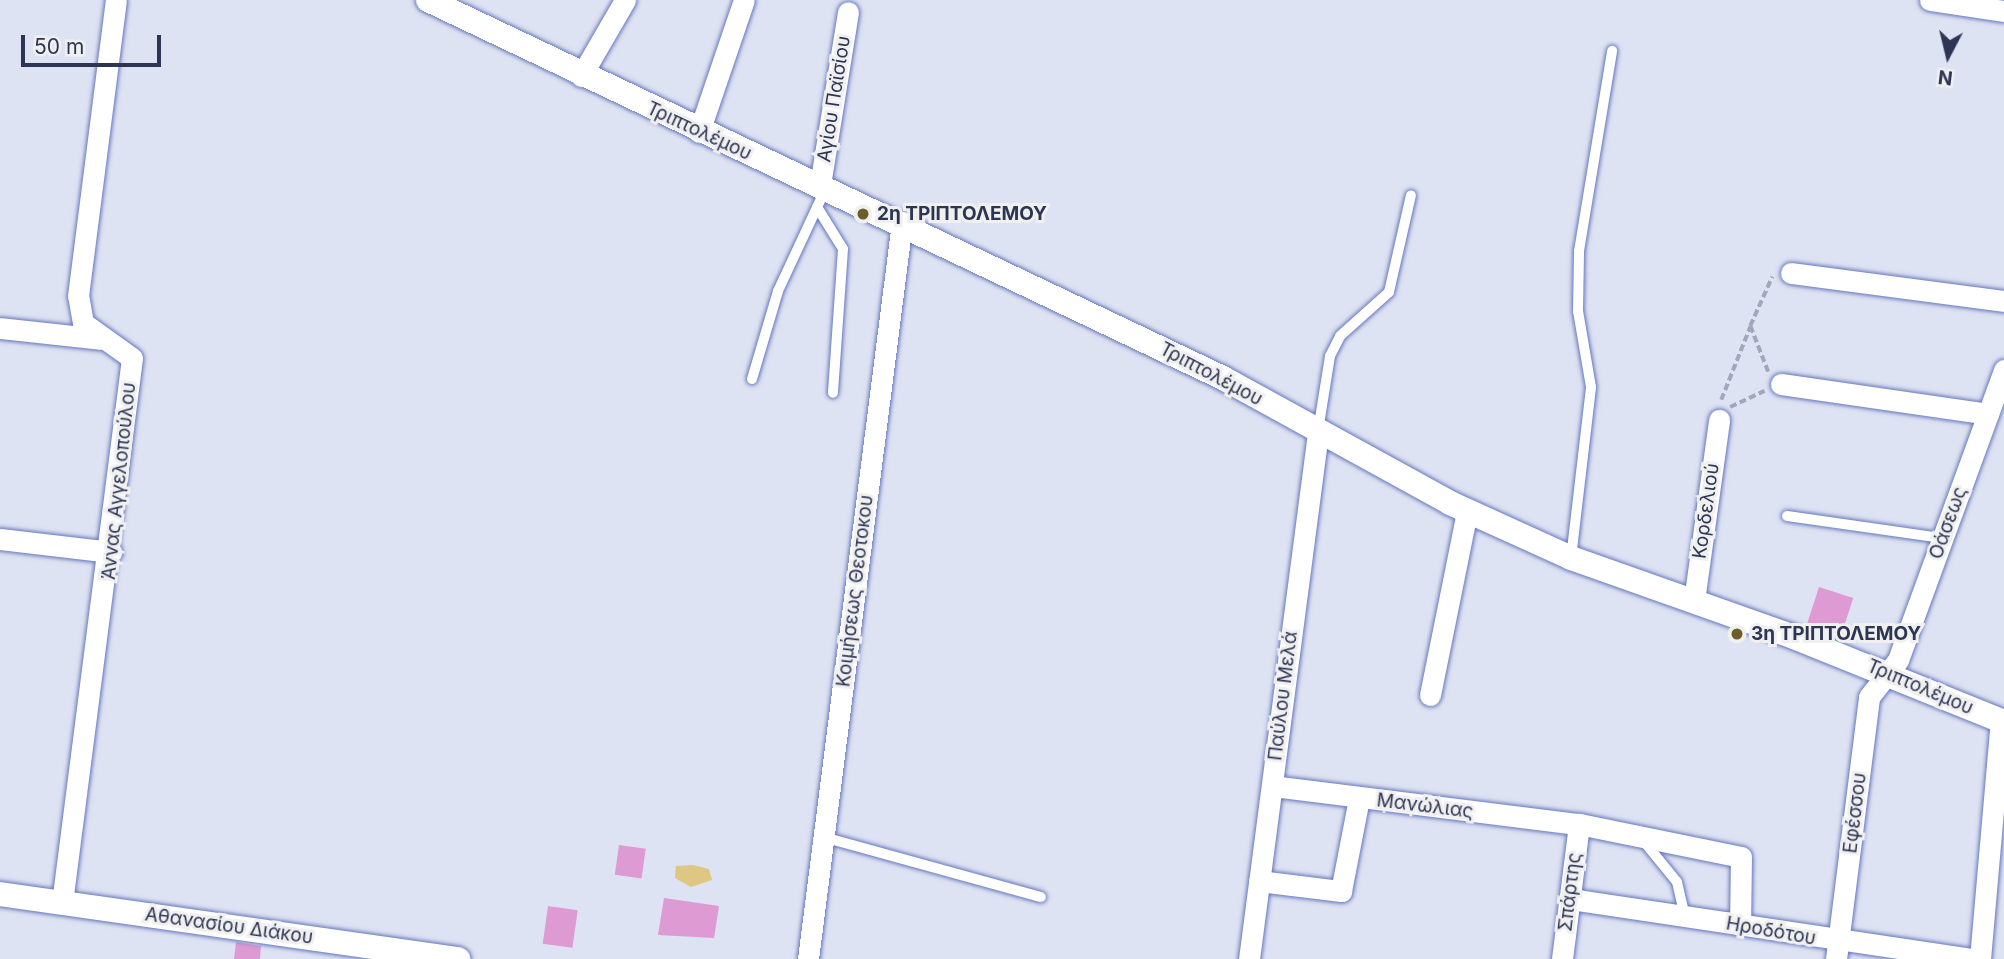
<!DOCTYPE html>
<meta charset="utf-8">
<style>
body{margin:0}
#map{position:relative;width:2004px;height:959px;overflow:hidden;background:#dee3f3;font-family:Inter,sans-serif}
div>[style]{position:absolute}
.water>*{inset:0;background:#dec782}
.building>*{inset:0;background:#dd9ad3;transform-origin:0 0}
.path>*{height:3.5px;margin-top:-1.75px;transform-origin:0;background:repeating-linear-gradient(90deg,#a1a7bc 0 7px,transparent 0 10.5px)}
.roads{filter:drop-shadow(0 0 2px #6577bd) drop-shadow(0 0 2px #6577bd)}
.service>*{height:10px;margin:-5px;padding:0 5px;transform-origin:5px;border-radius:5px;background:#fff}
.minor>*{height:21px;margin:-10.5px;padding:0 10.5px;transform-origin:10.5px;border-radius:10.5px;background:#fff}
.tertiary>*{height:24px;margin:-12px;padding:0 12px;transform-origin:12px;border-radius:12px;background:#fff}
.dots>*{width:19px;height:19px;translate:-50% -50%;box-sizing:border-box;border:4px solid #f0f0f0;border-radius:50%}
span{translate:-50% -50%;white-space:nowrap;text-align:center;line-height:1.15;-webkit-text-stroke:6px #f0f0f0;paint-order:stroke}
.street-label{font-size:19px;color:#2d3554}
.poi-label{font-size:19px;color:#2d3554;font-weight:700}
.left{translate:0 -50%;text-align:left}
.north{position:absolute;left:1913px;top:21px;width:70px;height:70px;-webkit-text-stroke:5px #f0f0f0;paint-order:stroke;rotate:187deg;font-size:19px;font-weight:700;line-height:28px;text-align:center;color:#2d3554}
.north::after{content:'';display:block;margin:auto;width:24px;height:32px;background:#2d3554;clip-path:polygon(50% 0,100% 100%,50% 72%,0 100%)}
.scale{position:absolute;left:21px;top:35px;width:140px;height:32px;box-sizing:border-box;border:4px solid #2d3554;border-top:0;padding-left:9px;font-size:21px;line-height:24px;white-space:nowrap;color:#2d3554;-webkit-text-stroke:5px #f0f0f0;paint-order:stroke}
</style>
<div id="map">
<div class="water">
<div style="clip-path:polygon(693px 865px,709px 869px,712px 880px,691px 887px,675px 878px,676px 866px)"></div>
</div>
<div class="building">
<div style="left:1819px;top:587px;width:36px;height:41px;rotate:18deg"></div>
<div style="left:619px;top:845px;width:27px;height:30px;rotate:8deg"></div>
<div style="clip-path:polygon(664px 898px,719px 906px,714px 938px,658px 935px)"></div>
<div style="left:548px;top:906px;width:30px;height:38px;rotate:8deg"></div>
<div style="clip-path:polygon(236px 942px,261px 946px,260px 959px,234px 959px)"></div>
</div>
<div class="path">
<div style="left:1768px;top:372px;width:49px;rotate:-111.4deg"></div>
<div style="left:1750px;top:326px;width:54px;rotate:-65.8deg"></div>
<div style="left:1721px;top:400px;width:79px;rotate:-68.3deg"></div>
<div style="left:1730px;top:407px;width:38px;rotate:-25deg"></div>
</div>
<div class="roads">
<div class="service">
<div style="left:817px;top:207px;width:49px;rotate:58.2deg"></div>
<div style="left:843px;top:249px;width:144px;rotate:94deg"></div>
<div style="left:752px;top:379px;width:92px;rotate:-73.5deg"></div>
<div style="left:778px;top:291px;width:114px;rotate:-65deg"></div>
<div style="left:1318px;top:431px;width:76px;rotate:-80.9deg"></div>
<div style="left:1330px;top:356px;width:22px;rotate:-63deg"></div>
<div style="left:1340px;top:336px;width:66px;rotate:-41.9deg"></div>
<div style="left:1389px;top:292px;width:99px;rotate:-77.2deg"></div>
<div style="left:1787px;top:516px;width:157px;rotate:8.1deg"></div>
<div style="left:1571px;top:558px;width:172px;rotate:-83.3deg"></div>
<div style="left:1591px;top:387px;width:77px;rotate:-99.7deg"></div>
<div style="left:1578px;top:311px;width:60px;rotate:-89deg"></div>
<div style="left:1579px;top:251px;width:203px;rotate:-80.6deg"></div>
<div style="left:823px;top:837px;width:226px;rotate:15.4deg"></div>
<div style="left:1642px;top:839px;width:55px;rotate:50.9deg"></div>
<div style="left:1677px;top:882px;width:35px;rotate:77deg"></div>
</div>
<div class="minor">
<div style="left:1930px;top:0;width:75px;rotate:8.5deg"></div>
<div style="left:581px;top:76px;width:88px;rotate:-59.9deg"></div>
<div style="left:699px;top:132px;width:139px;rotate:-71.2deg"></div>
<div style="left:820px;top:185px;width:175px;rotate:-80.8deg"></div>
<div style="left:1791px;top:273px;width:215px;rotate:7.5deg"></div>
<div style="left:0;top:328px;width:102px;rotate:6.2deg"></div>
<div style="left:1781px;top:384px;width:209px;rotate:8.2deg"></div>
<div style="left:0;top:539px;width:112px;rotate:6.7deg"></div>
<div style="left:1694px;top:601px;width:183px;rotate:-82.1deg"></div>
<div style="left:1430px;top:695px;width:188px;rotate:-78.6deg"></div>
<div style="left:1272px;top:786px;width:309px;rotate:7.1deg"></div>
<div style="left:1579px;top:824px;width:165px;rotate:11.5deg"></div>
<div style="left:1741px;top:857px;width:68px;rotate:90.8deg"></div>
<div style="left:1259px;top:881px;width:83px;rotate:7deg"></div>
<div style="left:1341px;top:891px;width:95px;rotate:-79deg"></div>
<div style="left:1570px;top:899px;width:407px;rotate:8.5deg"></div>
<div style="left:62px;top:903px;width:549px;rotate:-82.68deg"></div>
<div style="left:132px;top:358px;width:60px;rotate:-144.5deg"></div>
<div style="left:83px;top:323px;width:27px;rotate:-100deg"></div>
<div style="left:78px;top:296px;width:298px;rotate:-82.7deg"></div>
<div style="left:808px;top:959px;width:743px;rotate:-82.73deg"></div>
<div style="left:1249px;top:959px;width:531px;rotate:-82.53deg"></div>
<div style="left:1562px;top:959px;width:136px;rotate:-82.8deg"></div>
<div style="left:1836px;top:959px;width:264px;rotate:-82.8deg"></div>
<div style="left:1869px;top:697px;width:47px;rotate:-51.9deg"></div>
<div style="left:1898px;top:660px;width:309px;rotate:-69.9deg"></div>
<div style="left:1980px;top:959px;width:239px;rotate:-85deg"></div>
</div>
<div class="tertiary">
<div style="left:428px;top:0;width:880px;rotate:25.43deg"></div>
<div style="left:1223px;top:378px;width:259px;rotate:28.8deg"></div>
<div style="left:1450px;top:503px;width:133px;rotate:24.4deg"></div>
<div style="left:1571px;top:558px;width:237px;rotate:19.5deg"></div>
<div style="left:1794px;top:637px;width:227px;rotate:22deg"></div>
<div style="left:0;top:894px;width:463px;rotate:8.1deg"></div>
</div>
</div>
<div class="dots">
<div style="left:863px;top:214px;background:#6d5d2b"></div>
<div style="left:1737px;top:634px;background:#6d5d2b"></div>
</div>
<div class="street-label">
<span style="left:834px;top:99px;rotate:-81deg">Αγίου Παϊσίου</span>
<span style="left:699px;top:131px;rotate:25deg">Τριπτολέμου</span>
<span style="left:1211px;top:374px;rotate:28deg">Τριπτολέμου</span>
<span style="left:119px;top:481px;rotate:-84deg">Άννας Αγγελοπούλου</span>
<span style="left:1706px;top:511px;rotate:-82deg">Κορδελιού</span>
<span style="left:1948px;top:523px;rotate:-70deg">Οάσεως</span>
<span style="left:855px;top:591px;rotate:-83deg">Κοιμήσεως Θεοτοκου</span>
<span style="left:1920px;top:687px;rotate:23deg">Τριπτολέμου</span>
<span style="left:1283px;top:696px;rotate:-83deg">Παύλου Μελά</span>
<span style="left:1425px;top:806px;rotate:7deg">Μανώλιας</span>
<span style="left:1855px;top:813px;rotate:-83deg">Εφέσσου</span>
<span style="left:1570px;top:892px;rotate:-83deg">Σπάρτης</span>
<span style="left:229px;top:926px;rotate:8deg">Αθανασίου Διάκου</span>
<span style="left:1771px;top:931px;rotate:10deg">Ηροδότου</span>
</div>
<div class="poi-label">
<span class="left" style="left:877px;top:214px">2η ΤΡΙΠΤΟΛΕΜΟΥ</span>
<span class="left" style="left:1751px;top:634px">3η ΤΡΙΠΤΟΛΕΜΟΥ</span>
</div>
<div class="north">N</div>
<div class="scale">50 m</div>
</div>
